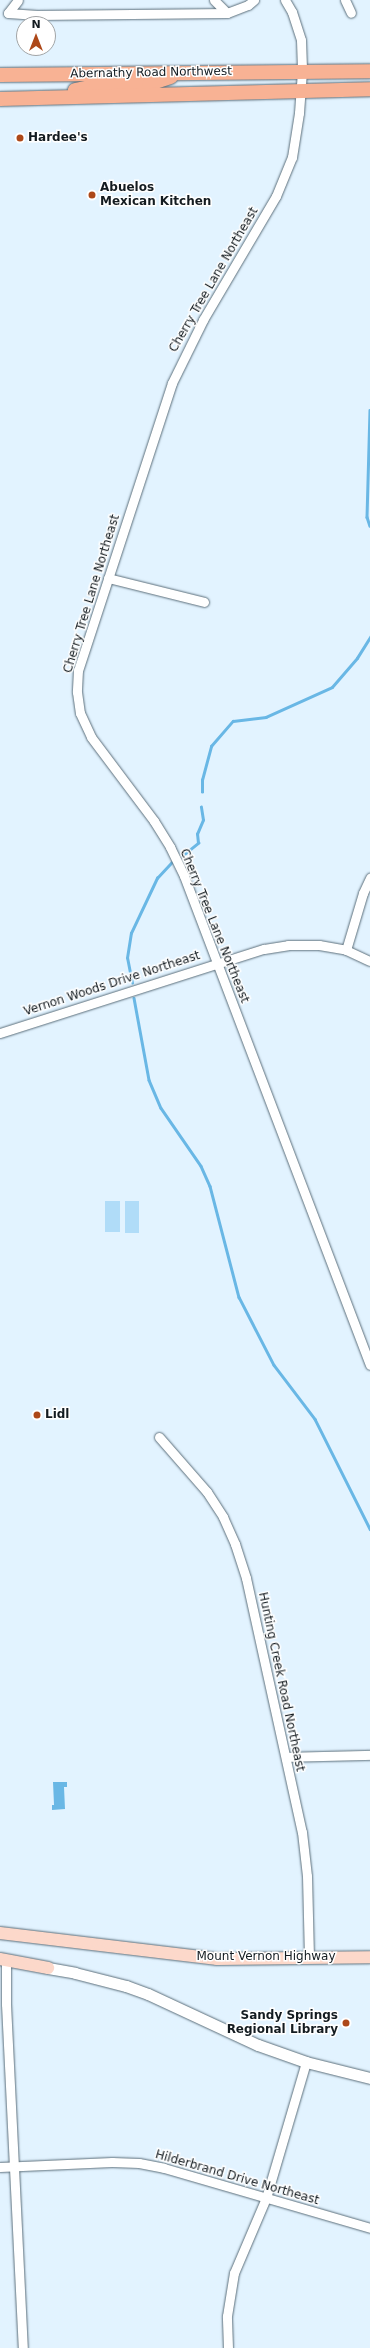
<!DOCTYPE html>
<style>
body{margin:0}
#map{position:relative;width:370px;height:2348px;overflow:hidden;background:#e2f3ff;font-family:"DejaVu Sans",sans-serif}
div>[style]{position:absolute}
.green>*{inset:0;background:#b0dcf8;transform-origin:0 0}
.forest>*{inset:0;background:#69b7e5}
.stream>*{height:2.5px;margin:-1.25px;padding:0 1.25px;transform-origin:1.25px;border-radius:1.25px;background:#69b7e5}
.roads{filter:drop-shadow(0 0 1px #5c6f7b) drop-shadow(0 0 1px #5c6f7b)}
.minor>*{height:9px;margin:-4.5px;padding:0 4.5px;transform-origin:4.5px;border-radius:4.5px;background:#fff}
.tertiary>*{height:11px;margin:-5.5px;padding:0 5.5px;transform-origin:5.5px;border-radius:5.5px;background:#fff}
.secondary>*{height:12px;margin:-6px;padding:0 6px;transform-origin:6px;border-radius:6px;background:#fcd8ca}
.primary>*{height:14px;margin:-7px;padding:0 7px;transform-origin:7px;border-radius:7px;background:#f8b294}
.dots>*{width:11px;height:11px;translate:-50% -50%;box-sizing:border-box;border:2px solid #fff;border-radius:50%}
span{translate:-50% -50%;white-space:nowrap;text-align:center;line-height:1.15;-webkit-text-stroke:3px #fff;paint-order:stroke}
.street-label{font-size:12px;color:#131b20}
.poi-label{font-size:12px;color:#131b20;font-weight:700}
.left{translate:0 -50%;text-align:left}
.right{translate:-100% -50%;text-align:right}
.north{position:absolute;left:16px;top:16px;width:40px;height:40px;box-sizing:border-box;background:#fff;border:1px solid #a1a4a6;border-radius:50%;rotate:0deg;font-size:11px;font-weight:700;line-height:16px;text-align:center;color:#131b20}
.north::after{content:'';display:block;margin:auto;width:14px;height:18px;background:#ad4819;clip-path:polygon(50% 0,100% 100%,50% 72%,0 100%)}
</style>
<div id="map">
<div class="green">
<div style="left:105px;top:1201px;width:15px;height:31px"></div>
<div style="left:125px;top:1201px;width:14px;height:32px"></div>
</div>
<div class="forest">
<div style="clip-path:polygon(53px 1782px,67px 1782px,67px 1787px,64px 1787px,65px 1809px,52px 1810px,52px 1805px,54px 1805px)"></div>
</div>
<div class="stream">
<div style="left:370px;top:410px;width:107px;rotate:91.6deg"></div>
<div style="left:367px;top:517px;width:9px;rotate:72deg"></div>
<div style="left:202px;top:792px;width:12px;rotate:-90deg"></div>
<div style="left:202px;top:780px;width:35px;rotate:-75deg"></div>
<div style="left:211px;top:746px;width:33px;rotate:-49deg"></div>
<div style="left:233px;top:721px;width:33px;rotate:-7deg"></div>
<div style="left:266px;top:717px;width:72px;rotate:-24.4deg"></div>
<div style="left:332px;top:687px;width:38px;rotate:-49deg"></div>
<div style="left:357px;top:658px;width:25px;rotate:-58deg"></div>
<div style="left:182px;top:856px;width:21px;rotate:-39deg"></div>
<div style="left:198px;top:843px;width:9px;rotate:-96deg"></div>
<div style="left:197px;top:834px;width:15px;rotate:-67deg"></div>
<div style="left:203px;top:820px;width:13px;rotate:-99deg"></div>
<div style="left:132px;top:983px;width:25px;rotate:-101deg"></div>
<div style="left:127px;top:958px;width:25px;rotate:-81deg"></div>
<div style="left:131px;top:933px;width:61px;rotate:-64.7deg"></div>
<div style="left:157px;top:878px;width:22px;rotate:-47deg"></div>
<div style="left:134px;top:998px;width:83px;rotate:79.6deg"></div>
<div style="left:149px;top:1080px;width:30px;rotate:67deg"></div>
<div style="left:161px;top:1108px;width:70px;rotate:55.4deg"></div>
<div style="left:201px;top:1166px;width:22px;rotate:66deg"></div>
<div style="left:210px;top:1186px;width:115px;rotate:75.4deg"></div>
<div style="left:239px;top:1297px;width:76px;rotate:62.8deg"></div>
<div style="left:274px;top:1365px;width:68px;rotate:52.8deg"></div>
<div style="left:315px;top:1419px;width:123px;rotate:63.4deg"></div>
</div>
<div class="roads">
<div class="minor">
<div style="left:214px;top:0;width:18px;rotate:45deg"></div>
<div style="left:285px;top:0;width:14px;rotate:60deg"></div>
<div style="left:292px;top:12px;width:29px;rotate:72deg"></div>
<div style="left:301px;top:40px;width:31px;rotate:88deg"></div>
<div style="left:302px;top:71px;width:42px;rotate:94.1deg"></div>
<div style="left:299px;top:113px;width:45px;rotate:99deg"></div>
<div style="left:292px;top:157px;width:42px;rotate:112.3deg"></div>
<div style="left:276px;top:196px;width:144px;rotate:120.5deg"></div>
<div style="left:203px;top:320px;width:70px;rotate:116.2deg"></div>
<div style="left:172px;top:383px;width:302px;rotate:108.1deg"></div>
<div style="left:78px;top:670px;width:22px;rotate:93deg"></div>
<div style="left:77px;top:692px;width:21px;rotate:82deg"></div>
<div style="left:80px;top:713px;width:26px;rotate:65deg"></div>
<div style="left:91px;top:737px;width:105px;rotate:53.1deg"></div>
<div style="left:154px;top:821px;width:31px;rotate:58deg"></div>
<div style="left:170px;top:847px;width:32px;rotate:64deg"></div>
<div style="left:184px;top:876px;width:523px;rotate:69.17deg"></div>
<div style="left:345px;top:0;width:14px;rotate:65deg"></div>
<div style="left:8px;top:13px;width:29px;rotate:4deg"></div>
<div style="left:37px;top:15px;width:190px;rotate:-0.6deg"></div>
<div style="left:227px;top:13px;width:22px;rotate:-21deg"></div>
<div style="left:248px;top:5px;width:8px;rotate:-40deg"></div>
<div style="left:8px;top:13px;width:16px;rotate:-52deg"></div>
<div style="left:108px;top:578px;width:99px;rotate:14deg"></div>
<div style="left:346px;top:950px;width:59px;rotate:-73.4deg"></div>
<div style="left:363px;top:893px;width:17px;rotate:-65deg"></div>
<div style="left:0;top:1033px;width:277px;rotate:-17.7deg"></div>
<div style="left:264px;top:949px;width:24px;rotate:-9deg"></div>
<div style="left:288px;top:945px;width:31px"></div>
<div style="left:319px;top:945px;width:27px;rotate:10deg"></div>
<div style="left:346px;top:950px;width:26px;rotate:25deg"></div>
<div style="left:159px;top:1437px;width:73px;rotate:48.9deg"></div>
<div style="left:207px;top:1492px;width:30px;rotate:57deg"></div>
<div style="left:223px;top:1517px;width:30px;rotate:66deg"></div>
<div style="left:235px;top:1544px;width:36px;rotate:72deg"></div>
<div style="left:246px;top:1578px;width:260px;rotate:77.6deg"></div>
<div style="left:302px;top:1832px;width:44px;rotate:83.5deg"></div>
<div style="left:307px;top:1876px;width:82px;rotate:88.6deg"></div>
<div style="left:286px;top:1757px;width:84px;rotate:-1.4deg"></div>
<div style="left:6px;top:1960px;width:44px;rotate:90deg"></div>
<div style="left:6px;top:2004px;width:344px;rotate:87.2deg"></div>
<div style="left:0;top:2167px;width:112px;rotate:-2.6deg"></div>
<div style="left:112px;top:2162px;width:27px;rotate:2deg"></div>
<div style="left:139px;top:2163px;width:25px;rotate:11deg"></div>
<div style="left:164px;top:2168px;width:215px;rotate:16.2deg"></div>
<div style="left:228px;top:2348px;width:32px;rotate:-92deg"></div>
<div style="left:227px;top:2316px;width:44px;rotate:-80.8deg"></div>
<div style="left:234px;top:2273px;width:82px;rotate:-66.9deg"></div>
<div style="left:266px;top:2198px;width:142px;rotate:-73.6deg"></div>
</div>
<div class="tertiary">
<div style="left:48px;top:1968px;width:27px;rotate:10deg"></div>
<div style="left:75px;top:1973px;width:53px;rotate:14.3deg"></div>
<div style="left:126px;top:1986px;width:23px;rotate:20deg"></div>
<div style="left:148px;top:1994px;width:121px;rotate:24.9deg"></div>
<div style="left:258px;top:2045px;width:51px;rotate:19.5deg"></div>
<div style="left:306px;top:2062px;width:66px;rotate:14deg"></div>
</div>
<div class="secondary">
<div style="left:0;top:1933px;width:219px;rotate:6.8deg"></div>
<div style="left:217px;top:1959px;width:153px;rotate:-0.7deg"></div>
<div style="left:0;top:1959px;width:49px;rotate:10.6deg"></div>
</div>
<div class="primary">
<div style="left:0;top:75px;width:370px;rotate:-0.6deg"></div>
<div style="left:75px;top:90px;width:21px;rotate:-11deg"></div>
<div style="left:96px;top:86px;width:53px;rotate:-2.2deg"></div>
<div style="left:149px;top:84px;width:23px;rotate:-18deg"></div>
<div style="left:0;top:99px;width:370px;rotate:-1.5deg"></div>
</div>
</div>
<div class="dots">
<div style="left:20px;top:138px;background:#ad4819"></div>
<div style="left:92px;top:195px;background:#ad4819"></div>
<div style="left:37px;top:1415px;background:#ad4819"></div>
<div style="left:346px;top:2023px;background:#ad4819"></div>
</div>
<div class="street-label">
<span style="left:151px;top:73px;rotate:-1deg">Abernathy Road Northwest</span>
<span style="left:214px;top:280px;rotate:-60deg">Cherry Tree Lane Northeast</span>
<span style="left:92px;top:594px;rotate:-73deg">Cherry Tree Lane Northeast</span>
<span style="left:214px;top:926px;rotate:68deg">Cherry Tree Lane Northeast</span>
<span style="left:112px;top:984px;rotate:-18deg">Vernon Woods Drive Northeast</span>
<span style="left:281px;top:1682px;rotate:78deg">Hunting Creek Road Northeast</span>
<span style="left:266px;top:1957px">Mount Vernon Highway</span>
<span style="left:237px;top:2178px;rotate:16deg">Hilderbrand Drive Northeast</span>
</div>
<div class="poi-label">
<span class="left" style="left:28px;top:138px">Hardee's</span>
<span class="left" style="left:100px;top:195px">Abuelos<br>Mexican Kitchen</span>
<span class="left" style="left:45px;top:1415px">Lidl</span>
<span class="right" style="left:338px;top:2023px">Sandy Springs<br>Regional Library</span>
</div>
<div class="north">N</div>
</div>
